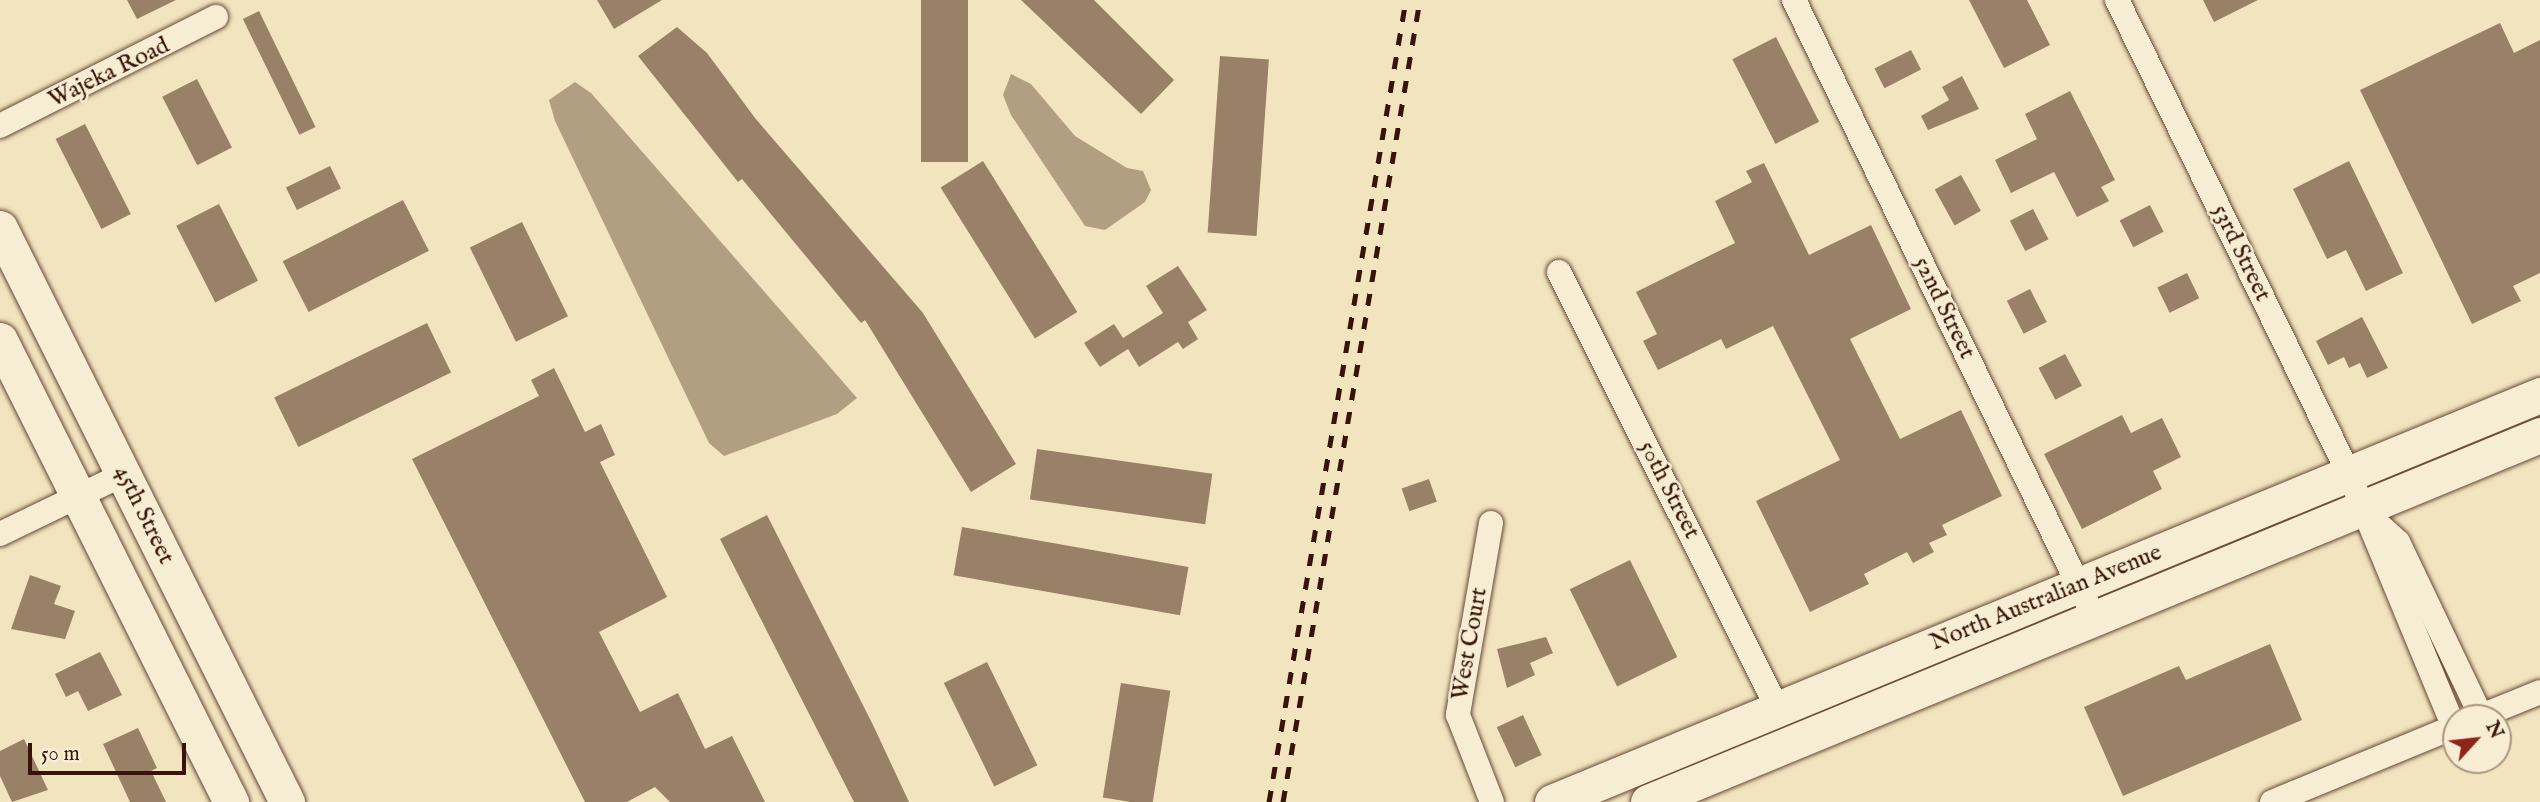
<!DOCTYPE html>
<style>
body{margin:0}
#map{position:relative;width:2540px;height:802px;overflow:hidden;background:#f2e4bf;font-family:"IM FELL English",serif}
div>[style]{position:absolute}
.water>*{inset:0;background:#b29e81}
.building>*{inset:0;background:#988167;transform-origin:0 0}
.roads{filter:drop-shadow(0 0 2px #654936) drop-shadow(0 0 2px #654936)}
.street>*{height:24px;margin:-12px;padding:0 12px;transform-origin:12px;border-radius:12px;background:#f7edd5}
.secondary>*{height:35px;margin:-17.5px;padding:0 17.5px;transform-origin:17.5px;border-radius:17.5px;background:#f7edd5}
.rail>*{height:5px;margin-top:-2.5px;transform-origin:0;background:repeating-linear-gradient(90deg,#361508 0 12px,transparent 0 24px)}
span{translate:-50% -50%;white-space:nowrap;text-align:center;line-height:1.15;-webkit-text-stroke:5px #f7edd5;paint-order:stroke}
.street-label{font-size:24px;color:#361508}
.north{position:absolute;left:2442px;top:704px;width:70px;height:70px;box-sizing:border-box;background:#f7edd5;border:2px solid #aa9783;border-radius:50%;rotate:63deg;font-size:19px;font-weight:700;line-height:28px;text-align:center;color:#361508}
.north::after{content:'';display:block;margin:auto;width:24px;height:32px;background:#8f2418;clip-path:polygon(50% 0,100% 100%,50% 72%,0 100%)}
.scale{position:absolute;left:28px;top:743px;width:158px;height:32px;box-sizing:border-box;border:4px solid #361508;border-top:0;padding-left:9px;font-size:21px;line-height:24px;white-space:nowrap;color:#361508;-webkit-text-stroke:5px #f7edd5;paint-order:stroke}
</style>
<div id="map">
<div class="water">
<div style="clip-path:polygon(1011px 74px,1031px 84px,1075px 136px,1127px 168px,1143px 171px,1151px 190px,1145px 202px,1105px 230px,1085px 226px,1011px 115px,1003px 95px)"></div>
<div style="clip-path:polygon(575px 82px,591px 93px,857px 398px,837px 414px,724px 456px,709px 443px,555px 121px,549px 100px)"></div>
</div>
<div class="building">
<div style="clip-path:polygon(127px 0,176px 0,137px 19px)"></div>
<div style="clip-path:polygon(597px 0,662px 0,614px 29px)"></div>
<div style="left:921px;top:0;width:47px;height:162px"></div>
<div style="clip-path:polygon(1021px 0,1094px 0,1174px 80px,1141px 114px)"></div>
<div style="clip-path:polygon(1969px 0,2027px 0,2050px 45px,2004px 68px)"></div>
<div style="clip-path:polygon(2203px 0,2258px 0,2214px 22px)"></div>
<div style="left:259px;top:11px;width:129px;height:18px;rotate:64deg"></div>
<div style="clip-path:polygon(2500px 23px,2514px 53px,2540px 40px,2540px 273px,2513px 286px,2521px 301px,2472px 324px,2360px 90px)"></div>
<div style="clip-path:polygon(677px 27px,707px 53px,755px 118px,923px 313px,1016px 464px,971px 492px,865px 320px,861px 323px,742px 179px,738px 182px,638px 56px)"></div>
<div style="left:1776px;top:37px;width:95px;height:49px;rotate:63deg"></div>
<div style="left:1911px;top:50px;width:22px;height:41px;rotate:63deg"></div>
<div style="left:1220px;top:56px;width:49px;height:177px;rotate:4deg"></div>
<div style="clip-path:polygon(1962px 76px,1979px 109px,1928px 130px,1921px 116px,1949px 100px,1942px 87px)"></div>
<div style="left:197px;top:79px;width:77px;height:39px;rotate:63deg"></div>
<div style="clip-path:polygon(2070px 91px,2115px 180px,2101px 187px,2109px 201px,2077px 217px,2054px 172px,2011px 193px,1995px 160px,2037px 139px,2025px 114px)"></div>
<div style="left:85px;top:124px;width:101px;height:33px;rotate:63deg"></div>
<div style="left:983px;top:161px;width:178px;height:50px;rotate:58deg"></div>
<div style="clip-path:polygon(2349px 161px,2403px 273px,2366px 291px,2346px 250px,2327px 259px,2293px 189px)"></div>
<div style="clip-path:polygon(1764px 163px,1809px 255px,1871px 225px,1911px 309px,1850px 339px,1900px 439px,1961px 410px,2002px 496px,1942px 525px,1947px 535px,1929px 543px,1934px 552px,1913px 563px,1907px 552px,1864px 574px,1869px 584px,1810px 612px,1756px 501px,1840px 460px,1773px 326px,1726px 349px,1721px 339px,1658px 370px,1643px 341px,1657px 334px,1636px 292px,1735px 243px,1715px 201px,1752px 182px,1746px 171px)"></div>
<div style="left:330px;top:166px;width:25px;height:49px;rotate:64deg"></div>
<div style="left:1961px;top:175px;width:41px;height:30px;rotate:61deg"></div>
<div style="left:403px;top:200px;width:57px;height:135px;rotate:63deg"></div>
<div style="left:219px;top:204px;width:86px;height:48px;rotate:63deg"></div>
<div style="left:2150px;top:205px;width:30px;height:34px;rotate:63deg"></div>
<div style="left:2033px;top:209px;width:34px;height:26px;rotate:63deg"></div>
<div style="left:522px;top:222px;width:105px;height:58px;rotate:64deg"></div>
<div style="clip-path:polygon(1178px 266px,1207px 310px,1188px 322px,1198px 339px,1183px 349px,1178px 342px,1139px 367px,1128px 349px,1100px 367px,1084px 343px,1114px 324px,1123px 338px,1163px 313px,1146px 286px)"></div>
<div style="left:2187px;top:273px;width:28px;height:33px;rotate:64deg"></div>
<div style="left:2030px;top:289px;width:37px;height:26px;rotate:63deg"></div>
<div style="clip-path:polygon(2362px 317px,2388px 368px,2367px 378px,2360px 363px,2349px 368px,2344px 357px,2328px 365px,2316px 341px)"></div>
<div style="left:427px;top:323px;width:55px;height:170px;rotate:64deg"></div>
<div style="left:2065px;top:354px;width:36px;height:30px;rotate:62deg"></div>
<div style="clip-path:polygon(554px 368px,585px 432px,601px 424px,615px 455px,600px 462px,667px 597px,599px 632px,640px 712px,678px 693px,705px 749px,732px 736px,765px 802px,670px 802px,655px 787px,627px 802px,585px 802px,412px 459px,539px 396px,531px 380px)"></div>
<div style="clip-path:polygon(2122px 415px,2131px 433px,2162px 418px,2181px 457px,2153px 471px,2162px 489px,2082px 529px,2044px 454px)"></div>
<div style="left:1037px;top:449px;width:177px;height:51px;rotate:8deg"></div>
<div style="left:1429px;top:479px;width:24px;height:29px;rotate:71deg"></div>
<div style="clip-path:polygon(767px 515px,873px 725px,909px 802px,854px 802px,720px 539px)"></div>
<div style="left:962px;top:527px;width:230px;height:49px;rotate:10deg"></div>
<div style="left:1630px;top:560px;width:108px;height:67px;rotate:64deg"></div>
<div style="clip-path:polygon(30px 575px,61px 586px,54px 604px,75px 611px,65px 639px,11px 629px)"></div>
<div style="clip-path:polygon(1546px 637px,1553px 653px,1530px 663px,1535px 675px,1507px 688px,1497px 649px)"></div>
<div style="clip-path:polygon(2270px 644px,2302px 720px,2123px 796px,2084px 707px,2179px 666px,2186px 680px)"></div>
<div style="clip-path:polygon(100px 652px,122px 695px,88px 711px,78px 691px,66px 697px,55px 674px)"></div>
<div style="left:987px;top:662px;width:115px;height:48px;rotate:64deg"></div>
<div style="left:1121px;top:683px;width:50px;height:116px;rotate:9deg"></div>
<div style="left:1523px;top:715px;width:44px;height:29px;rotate:65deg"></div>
<div style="clip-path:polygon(138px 728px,157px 768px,151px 771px,166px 802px,130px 802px,103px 744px)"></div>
<div style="clip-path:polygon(24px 739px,48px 790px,12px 802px,0 776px,0 751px)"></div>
</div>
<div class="roads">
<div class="street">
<div style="left:1794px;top:0;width:686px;rotate:64.07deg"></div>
<div style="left:2117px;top:0;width:528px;rotate:63.92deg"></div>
<div style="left:2349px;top:474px;width:274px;rotate:67.5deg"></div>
<div style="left:0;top:126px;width:242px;rotate:-26.8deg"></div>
<div style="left:1559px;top:272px;width:489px;rotate:63.4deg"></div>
<div style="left:2366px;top:513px;width:43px;rotate:42.2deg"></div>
<div style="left:2398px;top:542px;width:193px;rotate:64.5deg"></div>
<div style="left:1491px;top:523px;width:195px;rotate:99.8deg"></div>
<div style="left:1458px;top:715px;width:93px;rotate:68.7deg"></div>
<div style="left:0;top:534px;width:138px;rotate:-25.8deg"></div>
<div style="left:2476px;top:718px;width:69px;rotate:-22.1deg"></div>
<div style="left:2272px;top:802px;width:199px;rotate:-22.4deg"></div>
</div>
<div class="secondary">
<div style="left:0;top:228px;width:642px;rotate:63.43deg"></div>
<div style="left:0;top:340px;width:517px;rotate:63.43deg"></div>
<div style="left:1552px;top:802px;width:1069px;rotate:-22.39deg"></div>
<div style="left:1648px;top:802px;width:965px;rotate:-22.36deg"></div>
</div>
</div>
<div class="rail">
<div style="left:1269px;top:802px;width:814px;rotate:-80.31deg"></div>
<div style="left:1283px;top:802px;width:814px;rotate:-80.31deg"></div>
</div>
<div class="street-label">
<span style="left:109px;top:73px;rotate:-26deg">Wajeka Road</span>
<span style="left:2241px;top:253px;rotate:64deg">53rd Street</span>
<span style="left:1944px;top:308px;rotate:64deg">52nd Street</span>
<span style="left:1669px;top:490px;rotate:63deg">50th Street</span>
<span style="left:144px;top:515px;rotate:64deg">45th Street</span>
<span style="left:2046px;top:598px;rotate:-22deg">North Australian Avenue</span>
<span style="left:1470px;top:644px;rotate:-80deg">West Court</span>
</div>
<div class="north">N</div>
<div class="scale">50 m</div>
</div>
